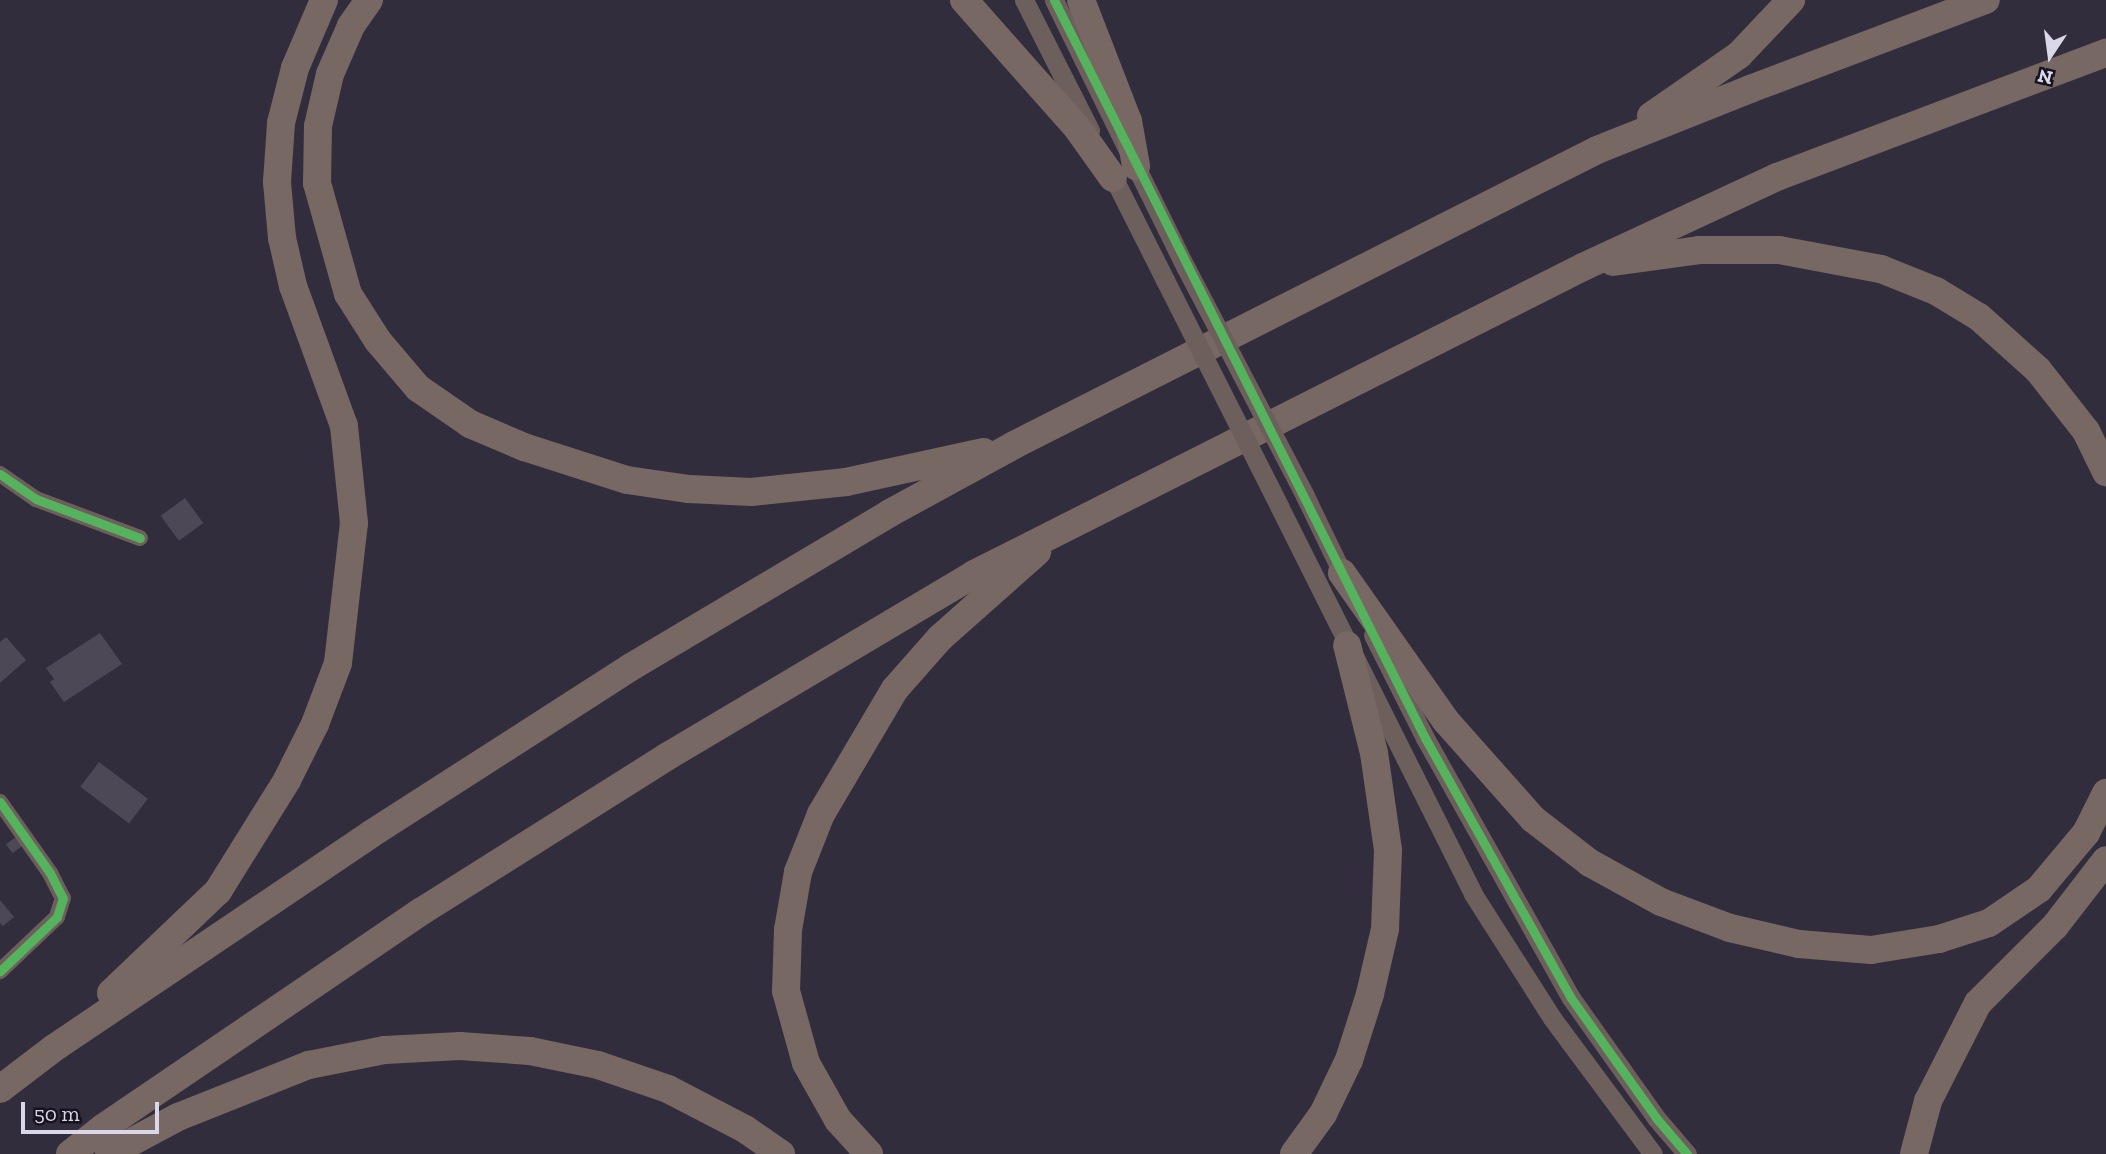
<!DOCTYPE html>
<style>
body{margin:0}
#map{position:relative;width:2106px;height:1154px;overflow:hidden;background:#322d3d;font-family:"Zilla Slab",serif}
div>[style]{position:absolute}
.building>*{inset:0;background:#4d4855;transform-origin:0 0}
.minor>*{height:16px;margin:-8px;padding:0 8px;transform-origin:8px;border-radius:8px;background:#6c5f5c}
.tertiary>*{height:19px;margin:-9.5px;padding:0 9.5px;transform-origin:9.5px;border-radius:9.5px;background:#6c5f5c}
.motorway>*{height:28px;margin:-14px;padding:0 14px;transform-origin:14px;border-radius:14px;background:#786863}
.tertiary-bridge>*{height:19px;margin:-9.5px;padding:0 9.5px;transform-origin:9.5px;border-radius:9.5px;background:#6c5f5c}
.cycleway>*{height:9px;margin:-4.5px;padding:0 4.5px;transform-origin:4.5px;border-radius:4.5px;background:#56b35d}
span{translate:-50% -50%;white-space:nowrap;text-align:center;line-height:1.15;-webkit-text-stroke:5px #16131f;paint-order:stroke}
.north{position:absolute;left:2015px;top:21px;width:70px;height:70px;-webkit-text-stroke:5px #16131f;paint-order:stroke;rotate:193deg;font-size:19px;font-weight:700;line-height:28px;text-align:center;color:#dbd7ea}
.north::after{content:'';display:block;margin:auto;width:24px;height:32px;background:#dbd7ea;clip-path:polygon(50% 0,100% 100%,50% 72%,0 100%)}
.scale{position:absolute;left:21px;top:1102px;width:138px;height:32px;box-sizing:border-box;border:4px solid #dbd7ea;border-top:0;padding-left:9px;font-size:21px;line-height:24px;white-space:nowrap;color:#dbd7ea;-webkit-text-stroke:5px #16131f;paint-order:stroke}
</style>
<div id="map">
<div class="building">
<div style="left:185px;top:498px;width:31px;height:30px;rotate:54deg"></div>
<div style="clip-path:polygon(100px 633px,122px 664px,64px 702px,50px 682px,54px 679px,46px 668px)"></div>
<div style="clip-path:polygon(6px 637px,26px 660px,0 683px,0 642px)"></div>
<div style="left:99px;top:762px;width:61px;height:31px;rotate:37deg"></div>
<div style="left:17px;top:836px;width:11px;height:14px;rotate:52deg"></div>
<div style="clip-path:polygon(0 900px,14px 917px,3px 926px,0 923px)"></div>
</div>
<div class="minor">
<div style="left:0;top:474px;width:44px;rotate:34.8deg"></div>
<div style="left:36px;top:499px;width:111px;rotate:20.6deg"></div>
<div style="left:0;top:802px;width:87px;rotate:54.8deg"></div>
<div style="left:50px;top:873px;width:28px;rotate:63deg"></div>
<div style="left:63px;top:898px;width:20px;rotate:108deg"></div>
<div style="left:57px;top:917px;width:79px;rotate:136.5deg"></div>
</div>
<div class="tertiary">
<div style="left:1024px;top:0;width:146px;rotate:63.1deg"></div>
<div style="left:1054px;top:0;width:299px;rotate:63.8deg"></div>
<div style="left:1108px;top:167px;width:127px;rotate:63.2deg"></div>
<div style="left:1305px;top:496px;width:97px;rotate:64.2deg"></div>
<div style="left:1280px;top:508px;width:432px;rotate:63.4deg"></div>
<div style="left:1473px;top:894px;width:147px;rotate:57.5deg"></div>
<div style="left:1552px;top:1018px;width:169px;rotate:53.4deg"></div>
<div style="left:1373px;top:635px;width:115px;rotate:63.2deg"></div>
<div style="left:1425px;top:738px;width:298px;rotate:60.7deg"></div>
<div style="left:1571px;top:998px;width:148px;rotate:54.6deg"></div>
<div style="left:1657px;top:1119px;width:46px;rotate:49.4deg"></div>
</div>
<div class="motorway">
<div style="left:369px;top:0;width:32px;rotate:125deg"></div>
<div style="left:351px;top:26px;width:52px;rotate:113.6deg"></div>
<div style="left:330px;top:74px;width:53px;rotate:103deg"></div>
<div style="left:318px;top:126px;width:57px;rotate:91deg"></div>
<div style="left:317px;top:183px;width:115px;rotate:74.4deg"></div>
<div style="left:348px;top:294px;width:56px;rotate:57.4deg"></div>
<div style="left:378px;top:341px;width:62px;rotate:49.6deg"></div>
<div style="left:418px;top:388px;width:63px;rotate:34.7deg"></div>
<div style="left:470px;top:424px;width:59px;rotate:23.1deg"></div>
<div style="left:524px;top:447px;width:108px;rotate:17.8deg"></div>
<div style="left:627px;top:480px;width:63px;rotate:8.3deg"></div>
<div style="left:689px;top:489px;width:62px;rotate:2.8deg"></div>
<div style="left:751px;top:492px;width:96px;rotate:-6deg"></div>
<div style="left:846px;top:482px;width:141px;rotate:-12.3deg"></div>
<div style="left:964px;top:0;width:172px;rotate:48.5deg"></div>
<div style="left:1078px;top:129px;width:60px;rotate:54.5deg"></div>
<div style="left:1081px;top:0;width:130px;rotate:68.8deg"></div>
<div style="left:1128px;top:121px;width:46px;rotate:79.9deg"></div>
<div style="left:1651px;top:116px;width:107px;rotate:-34.7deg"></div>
<div style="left:1739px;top:55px;width:76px;rotate:-46.6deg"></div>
<div style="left:1613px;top:262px;width:87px;rotate:-7.9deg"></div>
<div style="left:1699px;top:250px;width:80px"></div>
<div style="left:1779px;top:250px;width:104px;rotate:10.6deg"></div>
<div style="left:1881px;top:269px;width:59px;rotate:21.8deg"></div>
<div style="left:1936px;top:291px;width:50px;rotate:31.2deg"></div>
<div style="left:1979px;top:317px;width:79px;rotate:41.9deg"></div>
<div style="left:2038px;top:370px;width:78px;rotate:51.8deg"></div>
<div style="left:2086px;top:431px;width:46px;rotate:64deg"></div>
<div style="left:1342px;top:573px;width:181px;rotate:54.9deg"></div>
<div style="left:1446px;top:721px;width:131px;rotate:48.4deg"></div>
<div style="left:1533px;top:819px;width:72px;rotate:37.7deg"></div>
<div style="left:1590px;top:863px;width:81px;rotate:28.8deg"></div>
<div style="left:1661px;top:902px;width:74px;rotate:20.6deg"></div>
<div style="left:1730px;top:928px;width:71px;rotate:13.1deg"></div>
<div style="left:1799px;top:944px;width:72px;rotate:4.8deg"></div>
<div style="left:1871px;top:950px;width:69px;rotate:-9.2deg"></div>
<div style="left:1939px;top:939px;width:52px;rotate:-17.7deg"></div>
<div style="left:1989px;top:923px;width:60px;rotate:-34.2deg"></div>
<div style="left:2039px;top:889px;width:73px;rotate:-50deg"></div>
<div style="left:2086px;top:833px;width:45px;rotate:-63.4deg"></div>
<div style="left:111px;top:993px;width:148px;rotate:-43.6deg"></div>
<div style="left:218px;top:891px;width:131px;rotate:-58.1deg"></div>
<div style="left:287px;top:780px;width:63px;rotate:-63.4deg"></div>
<div style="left:315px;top:724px;width:65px;rotate:-69.3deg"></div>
<div style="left:338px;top:663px;width:141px;rotate:-83.5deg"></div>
<div style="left:354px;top:523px;width:98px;rotate:-95.9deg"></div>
<div style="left:344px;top:426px;width:149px;rotate:-110deg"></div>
<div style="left:293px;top:286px;width:49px;rotate:-102.9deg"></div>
<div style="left:282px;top:238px;width:56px;rotate:-95.1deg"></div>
<div style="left:277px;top:182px;width:59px;rotate:-86.1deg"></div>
<div style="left:281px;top:123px;width:57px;rotate:-75.7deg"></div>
<div style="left:295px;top:68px;width:74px;rotate:-66.9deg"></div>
<div style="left:0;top:1089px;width:68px;rotate:-37.2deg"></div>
<div style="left:54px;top:1048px;width:382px;rotate:-34deg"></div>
<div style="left:371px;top:834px;width:309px;rotate:-32.7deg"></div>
<div style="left:631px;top:667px;width:301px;rotate:-30.7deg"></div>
<div style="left:890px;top:513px;width:141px;rotate:-28.7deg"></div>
<div style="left:1014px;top:445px;width:653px;rotate:-26.84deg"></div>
<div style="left:1597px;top:150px;width:165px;rotate:-21.7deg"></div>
<div style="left:1750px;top:89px;width:252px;rotate:-20.7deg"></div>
<div style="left:70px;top:1154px;width:43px;rotate:-38.5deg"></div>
<div style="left:104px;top:1127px;width:384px;rotate:-34.2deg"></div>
<div style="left:422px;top:911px;width:291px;rotate:-32.2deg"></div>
<div style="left:668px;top:756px;width:356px;rotate:-30.7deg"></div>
<div style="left:974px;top:574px;width:682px;rotate:-26.75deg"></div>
<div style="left:1583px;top:267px;width:214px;rotate:-24.9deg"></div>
<div style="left:1777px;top:177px;width:352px;rotate:-20.7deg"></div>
<div style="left:109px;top:1154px;width:78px;rotate:-28.2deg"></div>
<div style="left:178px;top:1117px;width:141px;rotate:-21.7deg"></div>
<div style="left:309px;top:1065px;width:77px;rotate:-11.2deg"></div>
<div style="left:385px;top:1050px;width:75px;rotate:-3.1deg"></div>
<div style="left:460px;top:1046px;width:70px;rotate:4.1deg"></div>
<div style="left:530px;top:1051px;width:69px;rotate:11.6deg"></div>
<div style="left:598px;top:1065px;width:74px;rotate:18.9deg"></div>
<div style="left:668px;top:1089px;width:87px;rotate:27.5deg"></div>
<div style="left:745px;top:1129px;width:44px;rotate:34.8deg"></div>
<div style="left:869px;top:1154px;width:46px;rotate:-132.4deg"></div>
<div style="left:838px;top:1120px;width:65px;rotate:-119.3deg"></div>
<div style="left:806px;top:1063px;width:75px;rotate:-105.5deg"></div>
<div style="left:786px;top:991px;width:61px;rotate:-88.1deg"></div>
<div style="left:788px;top:930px;width:59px;rotate:-80.2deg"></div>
<div style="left:798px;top:872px;width:62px;rotate:-68.4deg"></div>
<div style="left:821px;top:814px;width:145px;rotate:-59.4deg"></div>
<div style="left:895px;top:689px;width:68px;rotate:-48.6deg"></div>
<div style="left:940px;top:638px;width:130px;rotate:-41.6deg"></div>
<div style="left:1294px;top:1154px;width:49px;rotate:-54.1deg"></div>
<div style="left:1323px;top:1114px;width:60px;rotate:-64.3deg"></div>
<div style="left:1349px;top:1060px;width:69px;rotate:-72.3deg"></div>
<div style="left:1370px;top:994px;width:67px;rotate:-77deg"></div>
<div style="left:1385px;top:929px;width:79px;rotate:-87.8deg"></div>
<div style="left:1388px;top:850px;width:98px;rotate:-98.2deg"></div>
<div style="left:1374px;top:753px;width:111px;rotate:-104deg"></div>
<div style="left:1914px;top:1154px;width:55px;rotate:-75.2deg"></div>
<div style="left:1928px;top:1101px;width:110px;rotate:-63deg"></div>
<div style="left:1978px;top:1003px;width:109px;rotate:-45deg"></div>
<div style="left:2055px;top:926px;width:83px;rotate:-52.3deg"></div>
</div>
<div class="tertiary-bridge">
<div style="left:1186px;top:268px;width:257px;rotate:62.4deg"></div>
<div style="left:1165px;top:280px;width:255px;rotate:63.2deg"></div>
</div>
<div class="cycleway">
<div style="left:1054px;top:0;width:826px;rotate:63.31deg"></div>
<div style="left:1425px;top:738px;width:298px;rotate:60.7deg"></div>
<div style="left:1571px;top:998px;width:148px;rotate:54.6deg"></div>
<div style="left:1657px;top:1119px;width:46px;rotate:49.4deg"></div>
<div style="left:0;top:474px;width:44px;rotate:34.8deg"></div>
<div style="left:36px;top:499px;width:111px;rotate:20.6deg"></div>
<div style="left:0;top:802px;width:87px;rotate:54.8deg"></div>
<div style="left:50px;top:873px;width:28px;rotate:63deg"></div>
<div style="left:63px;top:898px;width:20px;rotate:108deg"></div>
<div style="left:57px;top:917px;width:79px;rotate:136.5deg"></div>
</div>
<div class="north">N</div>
<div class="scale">50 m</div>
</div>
